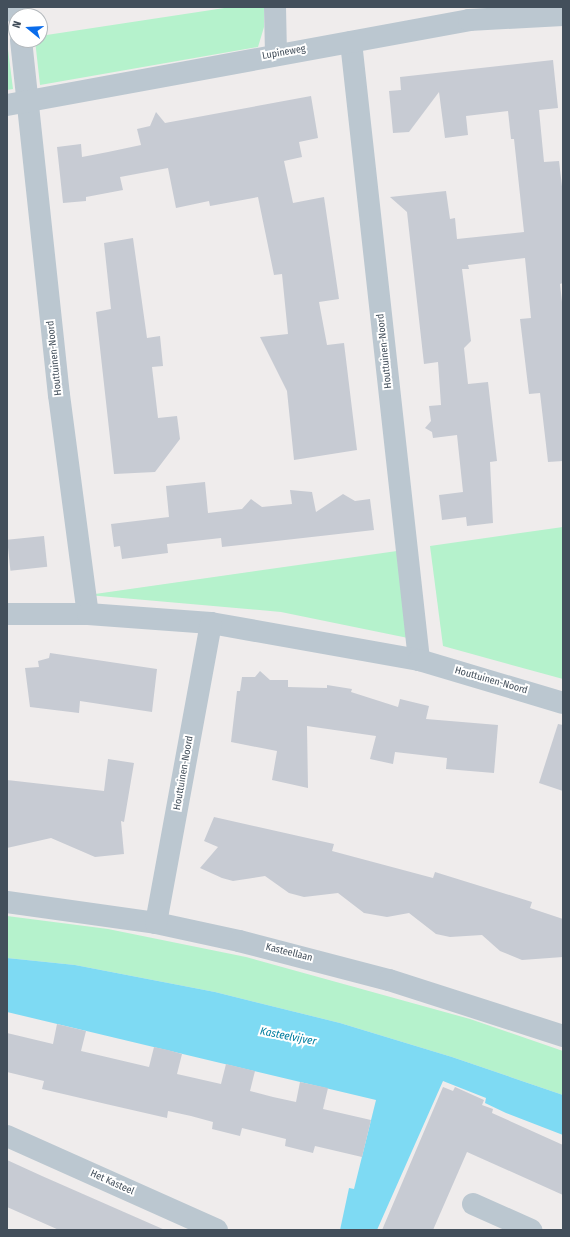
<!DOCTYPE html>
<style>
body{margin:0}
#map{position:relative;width:570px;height:1237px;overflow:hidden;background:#efecec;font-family:"Fira Sans Condensed",sans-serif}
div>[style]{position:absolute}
.green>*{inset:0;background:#b5f2cc}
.water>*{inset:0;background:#7edaf3}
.building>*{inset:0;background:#c7cbd3;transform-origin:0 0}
.street>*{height:22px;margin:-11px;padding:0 11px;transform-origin:11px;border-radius:11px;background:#bbc7d0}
span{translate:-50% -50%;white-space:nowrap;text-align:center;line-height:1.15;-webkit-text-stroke:4px #fff;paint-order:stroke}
.street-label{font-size:10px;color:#434f5b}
.water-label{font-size:11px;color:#037fa0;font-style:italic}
.frame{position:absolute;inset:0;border:8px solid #434f5b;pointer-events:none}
.north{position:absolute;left:8px;top:8px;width:40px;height:40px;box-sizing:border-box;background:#fff;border:1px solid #b4b9bd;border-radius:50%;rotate:288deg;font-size:11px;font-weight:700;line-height:16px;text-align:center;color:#434f5b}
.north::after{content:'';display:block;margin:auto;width:14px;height:18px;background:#0a6ceb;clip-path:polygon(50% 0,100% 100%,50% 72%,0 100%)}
</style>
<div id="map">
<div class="green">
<div style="clip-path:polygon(231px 7px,264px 7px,264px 27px,258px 47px,40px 85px,35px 40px,40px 40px,40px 36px)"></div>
<div style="clip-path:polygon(7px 41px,13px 89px,7px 90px)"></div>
<div style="clip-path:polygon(563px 527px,563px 679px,443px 646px,430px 546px)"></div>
<div style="clip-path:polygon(397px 551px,408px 638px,281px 612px,88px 595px)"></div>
<div style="clip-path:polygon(7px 916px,108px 929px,246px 957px,470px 1019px,563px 1051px,563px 1095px,452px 1057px,340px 1023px,215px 992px,75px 965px,7px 958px)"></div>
</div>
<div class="water">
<div style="clip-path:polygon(7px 958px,75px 965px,215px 992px,340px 1023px,452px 1057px,563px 1095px,563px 1135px,506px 1113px,485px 1103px,486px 1098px,443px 1081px,377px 1230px,340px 1230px,349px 1188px,354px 1189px,376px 1100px,7px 1012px)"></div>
</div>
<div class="building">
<div style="clip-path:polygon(553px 60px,558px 108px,539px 110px,544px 162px,559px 161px,563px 195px,563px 283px,560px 284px,563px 311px,563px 461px,548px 462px,540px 393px,529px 394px,520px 319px,531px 318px,525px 258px,468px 265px,469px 269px,462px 269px,471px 341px,464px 348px,468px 384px,488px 382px,497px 461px,490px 462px,493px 523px,467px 526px,466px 517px,442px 520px,439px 495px,463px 492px,457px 435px,433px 438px,432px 432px,425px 428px,431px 421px,429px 406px,441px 405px,438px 362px,424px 364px,407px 212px,390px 197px,446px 191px,450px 219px,455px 218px,457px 239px,524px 232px,514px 139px,511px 139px,508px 111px,466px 116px,468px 135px,445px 138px,439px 92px,409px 132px,393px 133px,389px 91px,401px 90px,400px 77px)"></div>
<div style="clip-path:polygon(311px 96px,318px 138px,299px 142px,302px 157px,284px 161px,293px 203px,324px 197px,339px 299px,319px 302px,327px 345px,344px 343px,357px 450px,294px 460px,287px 391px,260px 337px,288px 334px,282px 274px,274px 275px,258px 197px,210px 206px,209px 201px,176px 208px,168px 168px,120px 177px,123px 190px,86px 197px,86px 201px,63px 203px,57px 147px,81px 144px,82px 157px,108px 152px,141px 145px,137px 129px,150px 126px,156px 112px,165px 123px)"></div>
<div style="clip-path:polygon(133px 238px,147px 338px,160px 336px,163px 366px,152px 367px,158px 418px,177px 416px,180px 439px,155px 472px,114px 474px,96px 312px,111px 309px,104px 243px)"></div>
<div style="clip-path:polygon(205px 482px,208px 513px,242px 509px,251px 499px,262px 507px,292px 504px,290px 490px,312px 492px,316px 512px,343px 494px,355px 501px,370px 499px,374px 530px,222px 547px,221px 538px,167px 544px,168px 553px,122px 559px,120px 546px,114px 547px,111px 524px,169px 517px,166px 486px)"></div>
<div style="left:44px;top:536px;width:31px;height:37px;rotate:84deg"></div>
<div style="clip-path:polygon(50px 653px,157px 669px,152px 712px,80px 701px,79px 713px,30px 707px,25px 668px,39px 667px,38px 661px,49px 658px)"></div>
<div style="clip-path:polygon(260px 671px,270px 680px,288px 680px,288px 687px,327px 688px,327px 685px,352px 689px,351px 692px,398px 707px,400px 699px,429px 706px,426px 719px,498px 725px,494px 773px,446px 769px,447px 758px,395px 752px,393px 764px,370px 759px,376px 736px,307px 726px,308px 788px,272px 780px,277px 751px,231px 742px,237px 691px,240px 691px,242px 677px,255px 677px)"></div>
<div style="clip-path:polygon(558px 724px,563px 725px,563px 791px,539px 783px)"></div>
<div style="clip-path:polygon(108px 759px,134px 763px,124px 822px,121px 821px,124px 854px,95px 857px,51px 838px,7px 848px,7px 780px,104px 791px)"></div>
<div style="clip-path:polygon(214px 817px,334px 844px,332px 851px,433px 878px,435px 872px,532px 902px,530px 908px,563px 919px,563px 957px,522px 960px,500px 951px,482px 935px,450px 937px,436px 934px,409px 913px,387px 917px,364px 913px,338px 893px,304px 897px,289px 893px,265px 876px,233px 881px,222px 878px,200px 868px,218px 847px,204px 841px)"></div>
<div style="clip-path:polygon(57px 1024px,86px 1031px,81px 1051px,149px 1067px,154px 1047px,168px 1050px,182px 1054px,177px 1074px,221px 1084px,226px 1064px,255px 1071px,250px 1091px,273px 1097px,296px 1102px,300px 1082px,328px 1088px,323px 1109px,371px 1120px,362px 1157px,315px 1146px,313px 1153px,285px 1146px,286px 1139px,242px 1128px,240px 1136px,212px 1129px,213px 1122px,191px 1116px,168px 1111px,167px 1118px,106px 1104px,42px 1089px,44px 1081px,7px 1072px,7px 1033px,53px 1044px)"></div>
<div style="clip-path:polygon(443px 1087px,453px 1091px,455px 1087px,484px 1100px,482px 1105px,493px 1109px,492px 1113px,563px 1145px,563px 1195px,467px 1152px,433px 1230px,382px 1230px)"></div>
<div style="clip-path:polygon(7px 1160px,42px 1176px,165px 1230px,59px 1230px,7px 1207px)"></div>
</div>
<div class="street">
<div style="left:17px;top:7px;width:9px;rotate:84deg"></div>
<div style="left:275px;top:7px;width:47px;rotate:88.8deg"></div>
<div style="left:21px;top:40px;width:357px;rotate:83.9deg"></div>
<div style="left:59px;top:395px;width:221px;rotate:82.5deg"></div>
<div style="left:351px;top:42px;width:622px;rotate:83.72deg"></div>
<div style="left:7px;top:105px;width:470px;rotate:-10.4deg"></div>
<div style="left:469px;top:20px;width:94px;rotate:-3deg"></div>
<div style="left:7px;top:614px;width:81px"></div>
<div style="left:88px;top:614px;width:123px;rotate:4.2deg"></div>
<div style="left:211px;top:623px;width:211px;rotate:10.1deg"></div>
<div style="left:419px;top:660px;width:150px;rotate:16.6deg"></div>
<div style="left:7px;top:902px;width:150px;rotate:8deg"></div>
<div style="left:156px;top:923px;width:85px;rotate:12.2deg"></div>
<div style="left:239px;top:941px;width:155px;rotate:14.6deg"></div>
<div style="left:389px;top:980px;width:183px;rotate:17.8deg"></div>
<div style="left:156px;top:923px;width:305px;rotate:-79.6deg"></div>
<div style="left:7px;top:1136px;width:230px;rotate:24.1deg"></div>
<div style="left:473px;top:1204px;width:64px;rotate:24.1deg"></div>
</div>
<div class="street-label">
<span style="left:284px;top:53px;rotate:-10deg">Lupineweg</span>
<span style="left:385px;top:351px;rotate:-96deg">Houttuinen-Noord</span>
<span style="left:55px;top:358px;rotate:-96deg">Houttuinen-Noord</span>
<span style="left:491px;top:681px;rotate:16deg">Houttuinen-Noord</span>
<span style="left:184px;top:773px;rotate:-80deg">Houttuinen-Noord</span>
<span style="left:289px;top:953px;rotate:14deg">Kasteellaan</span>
<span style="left:112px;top:1183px;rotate:24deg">Het Kasteel</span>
</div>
<div class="water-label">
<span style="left:288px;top:1037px;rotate:11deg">Kasteelvijver</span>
</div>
<div class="frame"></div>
<div class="north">N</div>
</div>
